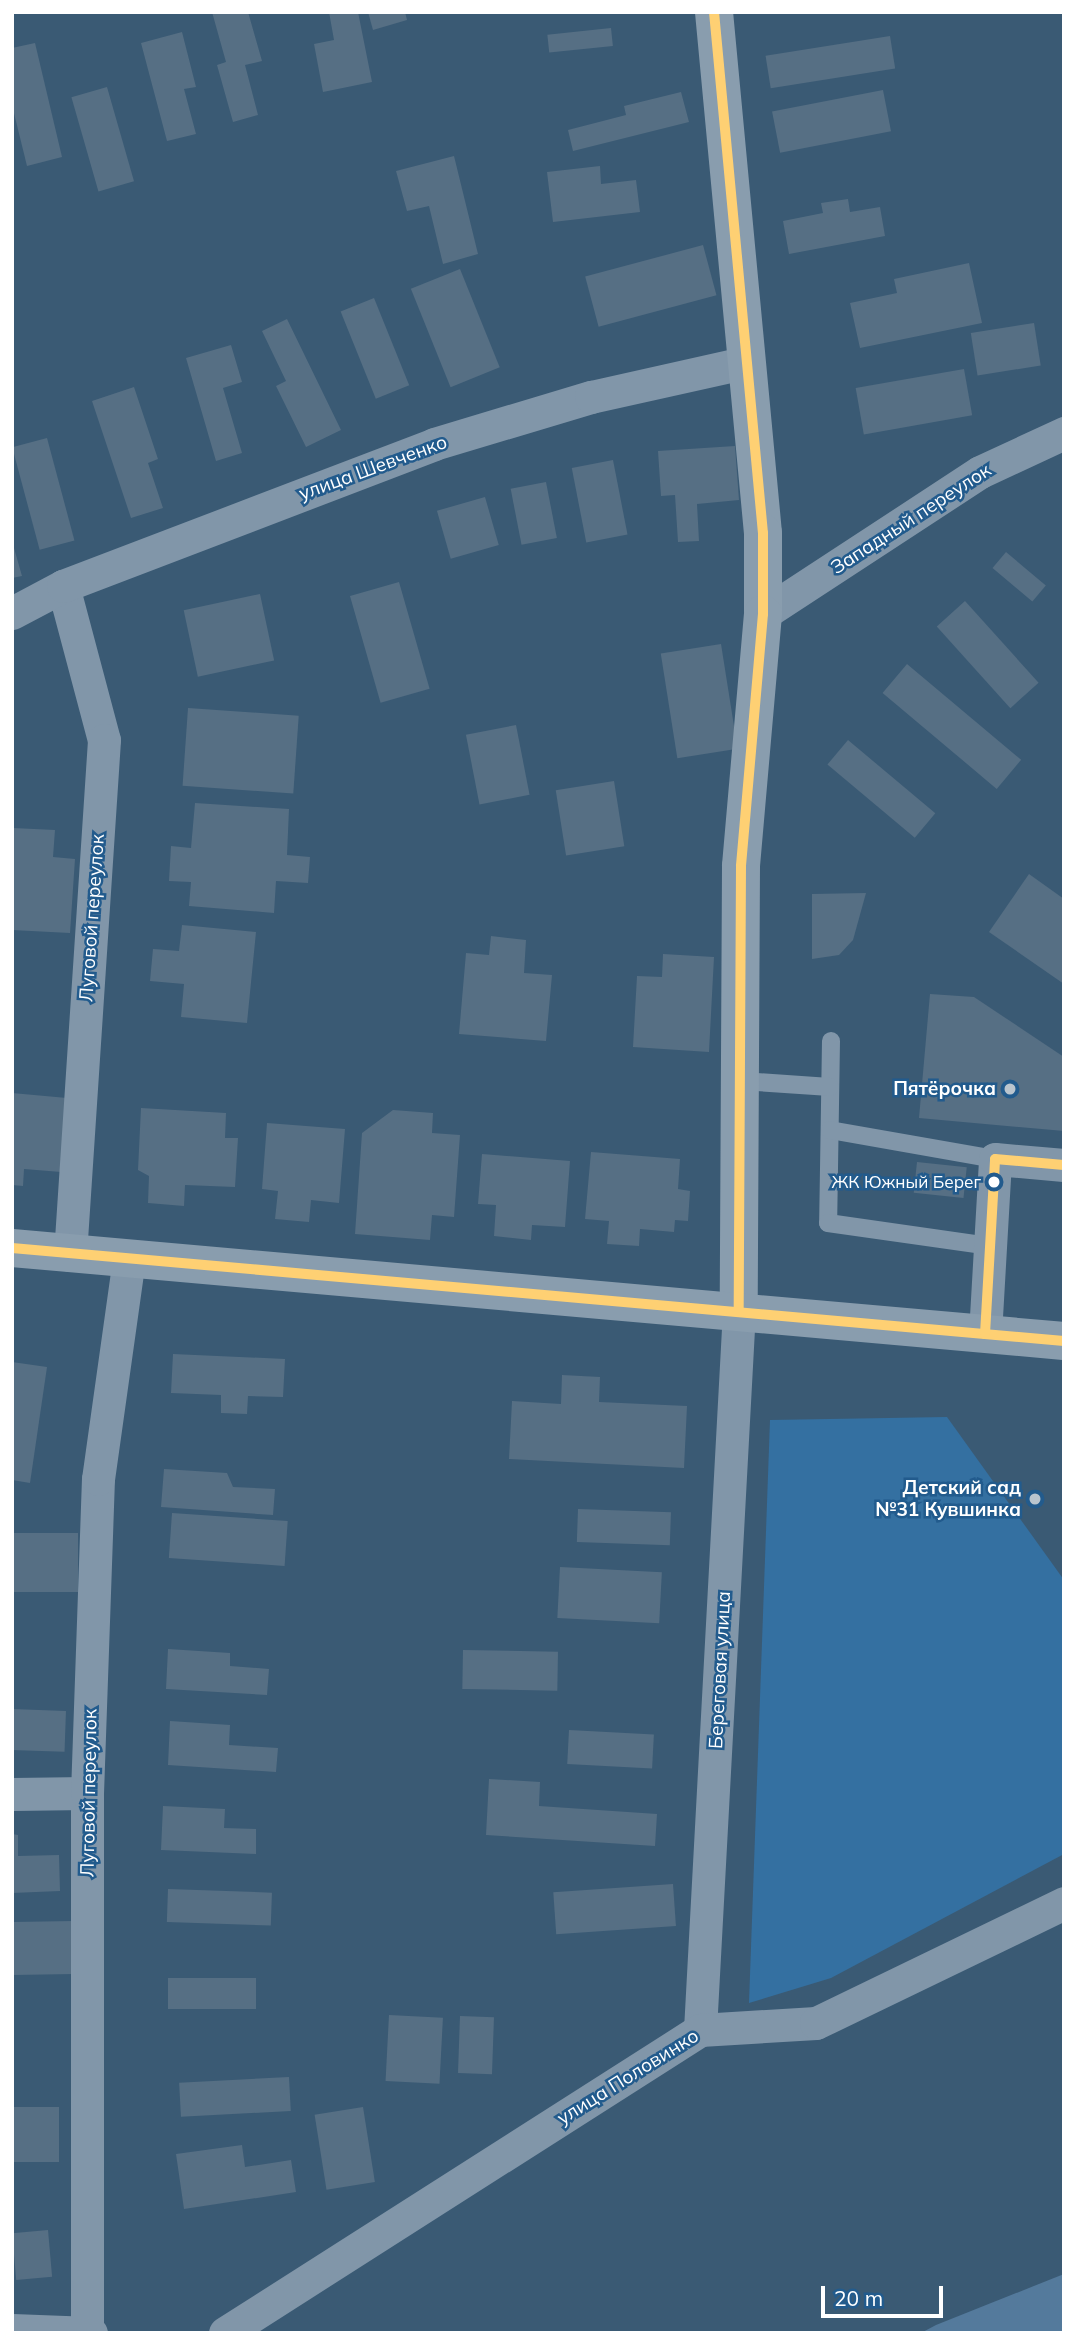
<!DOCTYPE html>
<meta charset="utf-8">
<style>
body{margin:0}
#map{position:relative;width:1076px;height:2345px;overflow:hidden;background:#3a5a74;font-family:Mulish,sans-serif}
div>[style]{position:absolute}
.green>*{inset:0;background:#3470a1}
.water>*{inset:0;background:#547a9c}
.building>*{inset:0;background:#566f84;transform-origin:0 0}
.lane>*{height:18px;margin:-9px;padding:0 9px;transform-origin:9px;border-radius:9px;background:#8196a9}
.street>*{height:33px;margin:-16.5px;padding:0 16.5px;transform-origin:16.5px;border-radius:16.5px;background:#8196a9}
.secondary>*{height:38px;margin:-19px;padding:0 19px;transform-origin:19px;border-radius:19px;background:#899dae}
.bus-1>*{height:10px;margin:-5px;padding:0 5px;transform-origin:5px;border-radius:5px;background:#fed073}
.dots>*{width:19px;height:19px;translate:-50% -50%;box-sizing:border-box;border:4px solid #225b8d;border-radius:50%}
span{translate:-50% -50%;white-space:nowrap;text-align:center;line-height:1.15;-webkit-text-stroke:5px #225b8d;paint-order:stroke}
.bus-label{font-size:17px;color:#fff}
.right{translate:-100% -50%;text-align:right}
.street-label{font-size:19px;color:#fff}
.poi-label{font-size:19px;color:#fff;font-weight:700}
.frame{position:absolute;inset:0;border:14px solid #fff;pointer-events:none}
.scale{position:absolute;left:821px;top:2286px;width:122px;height:32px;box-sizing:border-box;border:4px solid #fff;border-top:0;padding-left:9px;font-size:21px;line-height:24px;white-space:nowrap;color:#fff;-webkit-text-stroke:5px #225b8d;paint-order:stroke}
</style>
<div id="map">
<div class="green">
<div style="clip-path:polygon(947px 1417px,1064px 1580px,1064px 1854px,831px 1978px,749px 2003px,770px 1420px)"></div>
</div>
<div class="water">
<div style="clip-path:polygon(1064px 2274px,1064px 2333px,921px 2333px,936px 2325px)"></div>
</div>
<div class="building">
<div style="clip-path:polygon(212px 12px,248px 12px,262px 61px,245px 65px,258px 115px,233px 122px,217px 65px,226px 62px)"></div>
<div style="clip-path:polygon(329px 12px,358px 12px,372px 82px,323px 92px,314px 44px,334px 40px)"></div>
<div style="clip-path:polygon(368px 12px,405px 12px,407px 20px,373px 30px)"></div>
<div style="left:611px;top:28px;width:18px;height:64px;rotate:84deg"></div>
<div style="clip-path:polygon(182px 32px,196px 87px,184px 89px,196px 134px,167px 141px,141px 43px)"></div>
<div style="left:890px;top:36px;width:33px;height:126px;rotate:81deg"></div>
<div style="clip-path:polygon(35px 43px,62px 157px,27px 166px,12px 105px,12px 48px)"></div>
<div style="left:107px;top:87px;width:98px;height:37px;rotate:74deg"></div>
<div style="left:883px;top:90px;width:42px;height:113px;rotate:79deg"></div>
<div style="clip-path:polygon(681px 92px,689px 122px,573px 151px,568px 130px,626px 115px,624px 106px)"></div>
<div style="clip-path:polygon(454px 156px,478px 254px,443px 264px,429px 206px,407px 211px,396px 171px)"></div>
<div style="clip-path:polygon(600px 166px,601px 184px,636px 180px,640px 212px,553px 222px,547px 172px)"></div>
<div style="clip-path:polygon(848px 199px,850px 212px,880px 207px,885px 236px,789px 254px,783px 221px,823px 213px,821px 203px)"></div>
<div style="left:703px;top:245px;width:52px;height:122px;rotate:75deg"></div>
<div style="clip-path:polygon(969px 263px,982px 323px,860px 348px,850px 303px,897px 293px,894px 279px)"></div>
<div style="left:460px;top:269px;width:106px;height:53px;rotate:68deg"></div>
<div style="left:374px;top:298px;width:94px;height:36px;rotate:68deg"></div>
<div style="clip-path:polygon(287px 319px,341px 430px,306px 447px,276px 386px,286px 381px,262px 331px)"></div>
<div style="left:1034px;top:323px;width:43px;height:64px;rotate:81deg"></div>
<div style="clip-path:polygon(231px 345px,242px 382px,223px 388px,242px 453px,216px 461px,186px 358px)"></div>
<div style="left:964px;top:369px;width:47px;height:110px;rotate:80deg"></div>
<div style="clip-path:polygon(134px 387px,158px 459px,148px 463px,163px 508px,131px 518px,92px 401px)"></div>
<div style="left:47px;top:438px;width:106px;height:36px;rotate:75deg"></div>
<div style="clip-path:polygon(735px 446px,739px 500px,697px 504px,699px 541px,678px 542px,675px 495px,661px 496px,658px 451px)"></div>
<div style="left:613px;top:460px;width:76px;height:42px;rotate:79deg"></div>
<div style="left:546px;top:482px;width:57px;height:36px;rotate:79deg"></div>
<div style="left:485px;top:497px;width:50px;height:50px;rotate:74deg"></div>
<div style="clip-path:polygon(12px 541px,22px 576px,12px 578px)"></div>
<div style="left:1006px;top:552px;width:52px;height:21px;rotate:40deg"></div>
<div style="left:399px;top:582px;width:111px;height:51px;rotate:74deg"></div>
<div style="left:260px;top:594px;width:68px;height:78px;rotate:78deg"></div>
<div style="left:965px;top:601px;width:110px;height:38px;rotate:48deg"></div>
<div style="left:721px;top:644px;width:106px;height:61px;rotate:81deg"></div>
<div style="left:907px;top:664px;width:149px;height:38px;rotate:40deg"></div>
<div style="left:188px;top:708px;width:111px;height:78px;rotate:4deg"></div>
<div style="left:516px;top:725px;width:71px;height:51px;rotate:79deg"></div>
<div style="left:848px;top:740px;width:114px;height:32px;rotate:40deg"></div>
<div style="left:614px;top:781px;width:66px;height:59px;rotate:81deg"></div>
<div style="clip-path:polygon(195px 803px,289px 809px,287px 855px,310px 857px,308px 883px,276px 881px,274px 913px,189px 906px,191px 882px,169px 881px,171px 846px,191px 848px)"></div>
<div style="clip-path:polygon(13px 828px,55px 830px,53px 857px,75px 859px,70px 933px,12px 930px)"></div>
<div style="clip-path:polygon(1029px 874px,1064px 899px,1064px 984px,989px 932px)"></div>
<div style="clip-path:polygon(866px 893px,853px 940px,839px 955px,812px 959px,812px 894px)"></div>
<div style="clip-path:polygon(182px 925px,256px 932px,247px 1023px,181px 1017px,184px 984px,150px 981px,153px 949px,179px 951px)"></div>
<div style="clip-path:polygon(491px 936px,526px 940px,524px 973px,552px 975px,546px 1041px,459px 1034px,466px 953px,489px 955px)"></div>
<div style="clip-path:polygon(663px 954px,714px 957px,709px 1052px,633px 1047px,637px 976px,662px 977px)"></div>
<div style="clip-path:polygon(930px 994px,974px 997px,1064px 1057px,1064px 1131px,919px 1118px)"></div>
<div style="clip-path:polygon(12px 1093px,67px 1098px,61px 1172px,24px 1169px,23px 1186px,12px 1185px)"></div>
<div style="clip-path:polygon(141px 1108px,226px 1113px,225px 1138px,238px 1138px,235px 1187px,185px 1185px,184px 1206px,148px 1203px,149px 1176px,138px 1170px)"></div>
<div style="clip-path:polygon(393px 1110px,433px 1113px,432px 1133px,460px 1135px,454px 1217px,432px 1215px,430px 1240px,355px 1234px,362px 1133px)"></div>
<div style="clip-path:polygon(267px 1123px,345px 1129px,339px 1203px,311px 1200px,309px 1222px,275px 1219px,278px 1191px,262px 1189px)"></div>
<div style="clip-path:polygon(591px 1152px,680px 1159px,678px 1189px,690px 1191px,688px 1221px,675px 1220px,674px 1232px,640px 1229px,639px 1246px,607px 1244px,609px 1221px,585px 1219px)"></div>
<div style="clip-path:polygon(482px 1154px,570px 1161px,565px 1227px,532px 1225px,531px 1240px,494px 1236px,496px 1205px,478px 1204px)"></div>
<div style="left:917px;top:1162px;width:50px;height:31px;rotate:6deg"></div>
<div style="clip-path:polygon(173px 1354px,285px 1359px,283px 1397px,248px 1396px,247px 1414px,221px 1413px,221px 1395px,171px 1393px)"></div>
<div style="clip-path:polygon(12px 1362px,47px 1367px,30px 1483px,12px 1480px)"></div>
<div style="clip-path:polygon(562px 1375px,600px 1377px,599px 1402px,687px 1406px,684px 1468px,509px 1459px,512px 1401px,561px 1404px)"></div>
<div style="clip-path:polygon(164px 1469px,227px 1473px,233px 1487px,275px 1489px,273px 1515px,161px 1507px)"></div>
<div style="left:578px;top:1509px;width:93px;height:33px;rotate:2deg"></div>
<div style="left:172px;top:1513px;width:116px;height:45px;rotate:4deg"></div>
<div style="left:12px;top:1533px;width:66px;height:59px"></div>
<div style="left:560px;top:1567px;width:102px;height:51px;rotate:3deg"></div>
<div style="clip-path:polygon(168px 1649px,230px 1653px,230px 1666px,269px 1669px,267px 1695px,166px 1689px)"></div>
<div style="left:463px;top:1650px;width:95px;height:39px;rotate:1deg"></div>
<div style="left:12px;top:1709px;width:54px;height:41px;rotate:2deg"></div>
<div style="clip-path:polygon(170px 1721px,230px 1725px,229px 1745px,278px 1748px,276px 1772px,168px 1765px)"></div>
<div style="left:569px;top:1730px;width:85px;height:34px;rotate:3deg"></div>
<div style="clip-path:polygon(489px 1779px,540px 1782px,539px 1806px,657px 1814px,655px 1846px,486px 1835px)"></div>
<div style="clip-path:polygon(163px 1806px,225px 1809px,224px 1828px,256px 1829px,256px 1854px,161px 1850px)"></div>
<div style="clip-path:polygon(12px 1834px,18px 1835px,18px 1856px,59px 1855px,60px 1891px,12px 1893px)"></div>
<div style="left:673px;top:1884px;width:42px;height:120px;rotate:86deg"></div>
<div style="left:168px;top:1889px;width:104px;height:33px;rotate:2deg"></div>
<div style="left:74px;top:1921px;width:53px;height:62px;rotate:89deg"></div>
<div style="left:256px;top:1978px;width:31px;height:88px;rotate:90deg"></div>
<div style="left:389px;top:2015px;width:54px;height:66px;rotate:3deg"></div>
<div style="left:460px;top:2016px;width:34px;height:57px;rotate:2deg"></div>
<div style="left:289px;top:2077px;width:34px;height:110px;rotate:87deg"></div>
<div style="left:12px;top:2107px;width:47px;height:55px"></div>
<div style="left:363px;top:2107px;width:76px;height:49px;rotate:81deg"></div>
<div style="clip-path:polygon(242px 2145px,245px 2167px,291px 2160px,296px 2192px,184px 2209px,176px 2154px)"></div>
<div style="left:48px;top:2230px;width:47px;height:36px;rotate:85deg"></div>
</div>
<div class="lane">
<div style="left:831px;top:1041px;width:182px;rotate:90.9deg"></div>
<div style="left:828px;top:1223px;width:164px;rotate:8.1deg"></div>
<div style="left:742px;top:1081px;width:88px;rotate:3.9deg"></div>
<div style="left:830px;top:1130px;width:168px;rotate:10deg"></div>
</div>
<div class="street">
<div style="left:63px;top:586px;width:159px;rotate:75.1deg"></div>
<div style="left:104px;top:740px;width:516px;rotate:93.78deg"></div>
<div style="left:12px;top:613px;width:58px;rotate:-27.9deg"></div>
<div style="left:63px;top:586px;width:397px;rotate:-20.9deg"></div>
<div style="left:434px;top:444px;width:164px;rotate:-16.7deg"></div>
<div style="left:591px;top:397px;width:160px;rotate:-12.6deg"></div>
<div style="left:763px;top:614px;width:259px;rotate:-33.2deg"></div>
<div style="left:980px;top:472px;width:93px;rotate:-24.9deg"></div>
<div style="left:985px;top:1334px;width:175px;rotate:-86.7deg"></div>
<div style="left:995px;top:1159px;width:69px;rotate:5deg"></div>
<div style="left:12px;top:1794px;width:75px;rotate:-0.8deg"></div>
<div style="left:700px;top:2030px;width:721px;rotate:-86.9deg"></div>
<div style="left:12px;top:2330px;width:79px;rotate:2.2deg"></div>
<div style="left:87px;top:2330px;width:537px;rotate:-90deg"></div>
<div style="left:87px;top:1793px;width:314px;rotate:-88deg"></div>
<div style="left:98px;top:1479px;width:222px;rotate:-82deg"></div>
<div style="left:225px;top:2333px;width:563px;rotate:-32.53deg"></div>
<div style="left:700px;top:2030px;width:116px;rotate:-3.5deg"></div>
<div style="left:816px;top:2023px;width:276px;rotate:-25.8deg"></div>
</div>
<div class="secondary">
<div style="left:714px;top:12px;width:523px;rotate:84.63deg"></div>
<div style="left:763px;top:533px;width:81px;rotate:90deg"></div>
<div style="left:763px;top:614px;width:253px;rotate:95deg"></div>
<div style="left:741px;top:866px;width:444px;rotate:90.3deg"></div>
<div style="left:12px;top:1248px;width:1056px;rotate:5.05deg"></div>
</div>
<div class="bus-1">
<div style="left:714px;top:12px;width:523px;rotate:84.63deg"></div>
<div style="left:763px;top:533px;width:81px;rotate:90deg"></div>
<div style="left:763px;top:614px;width:253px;rotate:95deg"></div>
<div style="left:741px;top:866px;width:444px;rotate:90.3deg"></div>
<div style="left:12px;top:1248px;width:1056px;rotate:5.05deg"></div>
<div style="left:985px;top:1334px;width:175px;rotate:-86.7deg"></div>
<div style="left:995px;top:1159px;width:69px;rotate:5deg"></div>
</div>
<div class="dots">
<div style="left:1010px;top:1089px;background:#bac5ce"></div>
<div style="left:994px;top:1182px;background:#fff"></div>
<div style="left:1035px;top:1499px;background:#bac5ce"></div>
</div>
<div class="bus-label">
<span class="right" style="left:981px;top:1182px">ЖК Южный Берег</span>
</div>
<div class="street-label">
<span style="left:373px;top:468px;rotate:-20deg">улица Шевченко</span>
<span style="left:911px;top:519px;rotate:-33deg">Западный переулок</span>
<span style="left:92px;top:918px;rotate:-86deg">Луговой переулок</span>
<span style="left:720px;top:1670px;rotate:-87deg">Береговая улица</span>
<span style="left:89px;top:1793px;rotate:-89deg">Луговой переулок</span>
<span style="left:628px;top:2077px;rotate:-32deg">улица Половинко</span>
</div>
<div class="poi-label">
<span class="right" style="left:996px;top:1089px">Пятёрочка</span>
<span class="right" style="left:1021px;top:1499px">Детский сад<br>№31 Кувшинка</span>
</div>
<div class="frame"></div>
<div class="scale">20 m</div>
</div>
